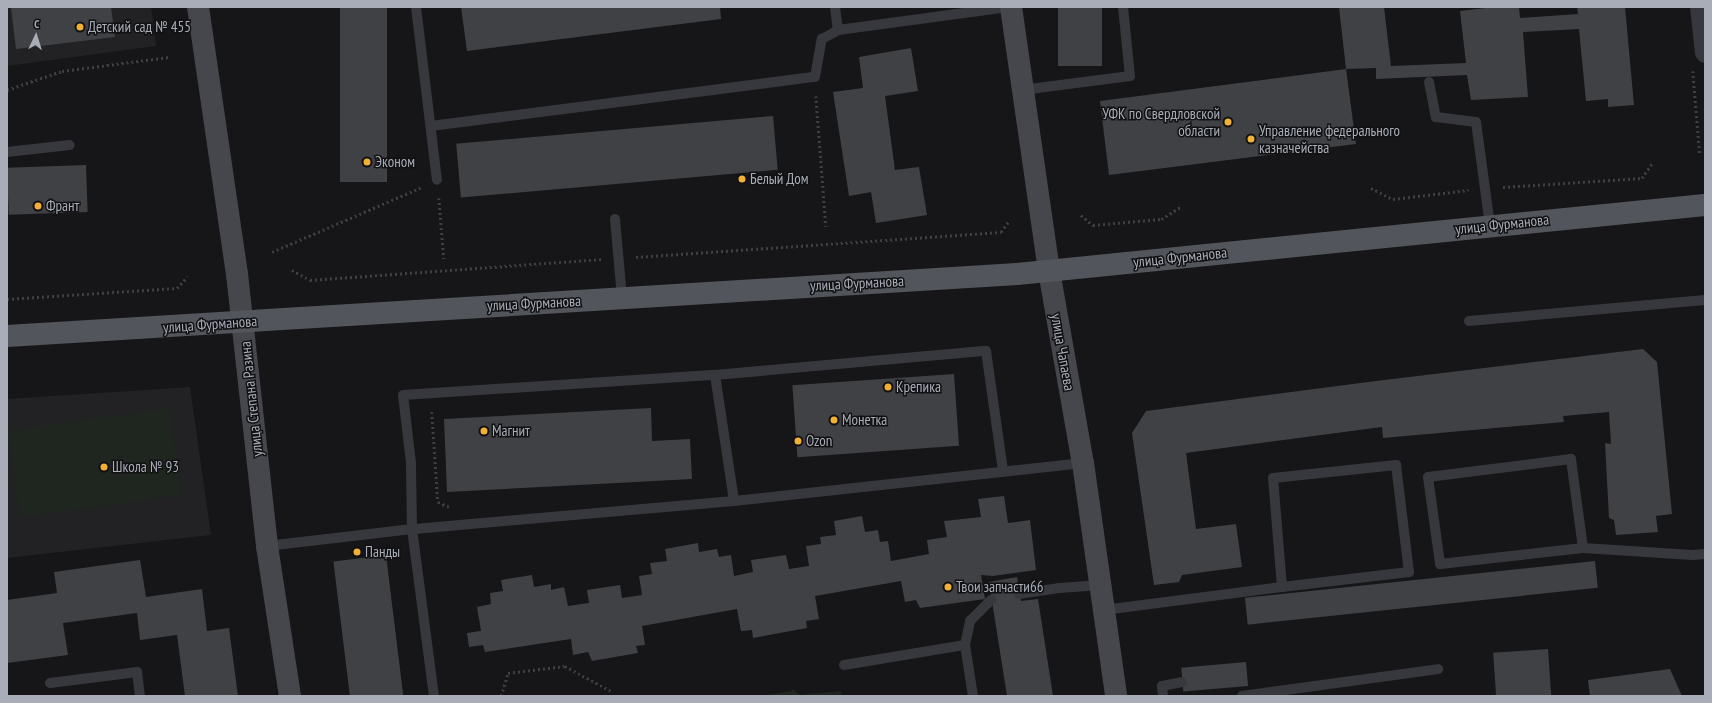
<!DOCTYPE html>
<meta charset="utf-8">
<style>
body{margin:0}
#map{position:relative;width:1712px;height:703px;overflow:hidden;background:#161618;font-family:"PT Sans Narrow",sans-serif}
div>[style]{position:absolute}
.built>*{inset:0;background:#222225}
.green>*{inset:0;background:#1e261f;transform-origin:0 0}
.building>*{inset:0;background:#404145;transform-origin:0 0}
.path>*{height:2.5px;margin-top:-1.25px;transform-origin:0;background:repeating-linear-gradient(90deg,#3d3f44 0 2px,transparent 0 5px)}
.lane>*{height:10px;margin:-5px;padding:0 5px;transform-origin:5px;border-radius:5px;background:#37383d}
.street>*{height:20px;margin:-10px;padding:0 10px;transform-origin:10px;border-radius:10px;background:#37383d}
.secondary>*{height:22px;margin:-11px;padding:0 11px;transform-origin:11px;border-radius:11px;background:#45474d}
.primary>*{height:22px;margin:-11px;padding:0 11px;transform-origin:11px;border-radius:11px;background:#53555c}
.dots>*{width:11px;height:11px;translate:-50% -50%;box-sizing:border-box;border:2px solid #111113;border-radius:50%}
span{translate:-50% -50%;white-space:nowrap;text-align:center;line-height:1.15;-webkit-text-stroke:3px #111113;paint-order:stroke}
.poi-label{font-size:15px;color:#a8adb8}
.left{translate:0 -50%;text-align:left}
.right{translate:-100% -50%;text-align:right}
.street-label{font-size:15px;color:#a8adb8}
.frame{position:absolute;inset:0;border:8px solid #a8adb8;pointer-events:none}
.north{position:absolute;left:16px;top:16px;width:40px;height:40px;-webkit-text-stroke:3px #111113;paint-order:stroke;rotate:4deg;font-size:11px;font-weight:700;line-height:16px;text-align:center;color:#a8adb8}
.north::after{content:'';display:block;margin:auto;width:14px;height:18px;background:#a8adb8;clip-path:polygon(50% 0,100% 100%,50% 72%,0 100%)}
</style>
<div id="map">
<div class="built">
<div style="clip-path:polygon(7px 7px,151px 7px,156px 46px,7px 66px)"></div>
<div style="clip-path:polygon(190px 387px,211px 535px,7px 558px,7px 399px)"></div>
</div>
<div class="green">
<div style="left:169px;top:408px;width:88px;height:163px;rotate:82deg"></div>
<div style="clip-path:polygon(791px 688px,800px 695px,841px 691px,842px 696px,758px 696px,792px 691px)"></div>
</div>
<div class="building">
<div style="clip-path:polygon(21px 7px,111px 7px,115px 37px,16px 49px,11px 8px)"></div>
<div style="left:340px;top:7px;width:47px;height:175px"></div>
<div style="clip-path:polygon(461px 7px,720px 7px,721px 19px,467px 51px)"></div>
<div style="left:1058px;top:7px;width:44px;height:59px"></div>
<div style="clip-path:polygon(1339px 7px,1384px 7px,1391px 66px,1466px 63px,1460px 11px,1494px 7px,1519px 7px,1520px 18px,1578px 14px,1577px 7px,1625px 7px,1634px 105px,1608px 107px,1608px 99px,1586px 101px,1579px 29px,1523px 32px,1528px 97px,1471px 100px,1467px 75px,1376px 79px,1376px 68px,1346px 69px,1356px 144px,1109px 175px,1100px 101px,1346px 69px)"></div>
<div style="clip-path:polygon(911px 48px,918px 91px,885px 96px,895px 170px,919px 167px,927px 215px,876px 223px,871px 192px,849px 196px,833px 92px,863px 88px,859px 57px)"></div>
<div style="left:773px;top:116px;width:54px;height:318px;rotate:85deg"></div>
<div style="left:86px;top:165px;width:47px;height:79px;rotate:88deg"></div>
<div style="clip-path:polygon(1643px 349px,1657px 362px,1672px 514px,1656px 516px,1658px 532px,1616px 535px,1614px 520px,1609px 518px,1605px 443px,1611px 444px,1609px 412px,1563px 416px,1564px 422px,1383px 438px,1382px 427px,1186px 453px,1196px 529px,1236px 524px,1242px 567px,1182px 575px,1179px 582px,1154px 585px,1132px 433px,1146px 411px,1376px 381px)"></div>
<div style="left:954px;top:374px;width:72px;height:162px;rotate:86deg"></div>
<div style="clip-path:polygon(651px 408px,652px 441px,690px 439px,692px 479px,447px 492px,444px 419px)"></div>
<div style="clip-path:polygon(1004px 496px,1008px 523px,1030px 520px,1036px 570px,993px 576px,981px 575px,985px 599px,920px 608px,916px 600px,905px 602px,901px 581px,815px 596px,819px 619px,806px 621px,807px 628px,753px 638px,752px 630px,741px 631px,737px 609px,642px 626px,645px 645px,636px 646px,638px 653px,592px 661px,588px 652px,573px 655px,571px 639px,485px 652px,483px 645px,469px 647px,467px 633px,481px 631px,477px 607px,491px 604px,490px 593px,503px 591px,501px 580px,532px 575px,534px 587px,551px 584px,551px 590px,564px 587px,568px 606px,589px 603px,587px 590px,620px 585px,622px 598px,642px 595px,639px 576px,652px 574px,650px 563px,667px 561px,665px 549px,698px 543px,699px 552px,717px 549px,719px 557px,731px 555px,734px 576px,753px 572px,751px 560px,786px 555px,789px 569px,809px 566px,806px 546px,821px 544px,820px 537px,836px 535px,834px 521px,862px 516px,865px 532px,878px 530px,880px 542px,888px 541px,891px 561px,929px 554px,927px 540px,947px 537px,944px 521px,981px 517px,978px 499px)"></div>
<div style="left:386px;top:555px;width:142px;height:53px;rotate:83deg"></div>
<div style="clip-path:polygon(140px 560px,146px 597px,202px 589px,207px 631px,229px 628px,238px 696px,185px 696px,177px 635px,140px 640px,137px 613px,63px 623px,68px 655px,7px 663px,7px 600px,57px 593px,54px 572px)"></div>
<div style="left:1595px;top:561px;width:27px;height:352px;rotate:84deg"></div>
<div style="clip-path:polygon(1017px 577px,1021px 601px,1038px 599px,1053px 696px,1007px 696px,989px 582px)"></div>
<div style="left:1548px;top:649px;width:47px;height:55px;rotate:86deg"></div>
<div style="left:1246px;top:662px;width:24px;height:65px;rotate:85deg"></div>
<div style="clip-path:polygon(1670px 669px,1682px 696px,1590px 696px,1588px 680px)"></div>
</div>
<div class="path">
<div style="left:1693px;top:71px;width:85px;rotate:85.3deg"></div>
<div style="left:7px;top:90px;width:58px;rotate:-19.1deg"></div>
<div style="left:62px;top:71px;width:108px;rotate:-7.5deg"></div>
<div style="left:816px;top:96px;width:131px;rotate:85.6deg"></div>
<div style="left:1503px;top:187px;width:139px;rotate:-3.7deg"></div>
<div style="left:1642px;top:178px;width:18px;rotate:-56deg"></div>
<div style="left:1371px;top:188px;width:25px;rotate:27deg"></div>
<div style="left:1393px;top:199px;width:76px;rotate:-6.8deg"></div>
<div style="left:439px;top:198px;width:61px;rotate:85.3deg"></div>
<div style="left:1081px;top:215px;width:16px;rotate:40deg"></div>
<div style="left:1093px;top:225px;width:68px;rotate:-5deg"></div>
<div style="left:1161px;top:219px;width:25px;rotate:-32deg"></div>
<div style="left:272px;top:252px;width:163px;rotate:-23.4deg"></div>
<div style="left:636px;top:257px;width:366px;rotate:-3.9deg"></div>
<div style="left:1001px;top:232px;width:14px;rotate:-54deg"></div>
<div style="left:292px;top:270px;width:21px;rotate:29deg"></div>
<div style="left:310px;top:280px;width:292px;rotate:-4.1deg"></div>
<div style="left:7px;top:299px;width:170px;rotate:-3.7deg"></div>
<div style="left:177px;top:288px;width:15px;rotate:-48deg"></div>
<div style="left:432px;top:412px;width:90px;rotate:86.2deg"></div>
<div style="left:438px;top:502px;width:13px;rotate:23deg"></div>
<div style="left:501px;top:696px;width:24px;rotate:-73deg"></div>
<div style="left:508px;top:673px;width:57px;rotate:-7deg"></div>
<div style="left:565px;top:666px;width:52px;rotate:28.5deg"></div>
</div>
<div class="lane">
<div style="left:416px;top:7px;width:174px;rotate:83.1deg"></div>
<div style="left:835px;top:7px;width:23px;rotate:83deg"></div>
<div style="left:1429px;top:82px;width:36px;rotate:79deg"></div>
<div style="left:1436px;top:117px;width:40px;rotate:7.1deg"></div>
<div style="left:1476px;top:122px;width:104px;rotate:82.3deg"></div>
<div style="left:1022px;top:90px;width:109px;rotate:-7.4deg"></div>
<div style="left:1130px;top:76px;width:69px;rotate:-95.8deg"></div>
<div style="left:431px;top:126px;width:387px;rotate:-7.3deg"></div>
<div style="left:815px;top:77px;width:39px;rotate:-80deg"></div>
<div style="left:822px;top:39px;width:18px;rotate:-29deg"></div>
<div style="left:838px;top:30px;width:172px;rotate:-7.7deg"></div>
<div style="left:7px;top:152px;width:63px;rotate:-6.3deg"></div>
<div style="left:615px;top:219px;width:79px;rotate:84.9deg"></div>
<div style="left:1469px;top:321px;width:237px;rotate:-5.1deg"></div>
<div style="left:715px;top:375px;width:127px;rotate:81.4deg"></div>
<div style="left:734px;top:501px;width:323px;rotate:175deg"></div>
<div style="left:412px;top:529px;width:66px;rotate:-90.9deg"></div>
<div style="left:411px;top:463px;width:68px;rotate:-96.7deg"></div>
<div style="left:403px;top:395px;width:313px;rotate:-3.7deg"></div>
<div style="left:715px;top:375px;width:272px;rotate:-5.1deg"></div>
<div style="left:986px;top:351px;width:121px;rotate:81.9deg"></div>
<div style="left:734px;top:501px;width:351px;rotate:-6.2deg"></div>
<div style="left:267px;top:546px;width:146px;rotate:-6.7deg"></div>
<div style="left:412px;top:529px;width:168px;rotate:82.5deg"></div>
<div style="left:1583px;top:548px;width:90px;rotate:-97.7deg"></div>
<div style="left:1571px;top:459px;width:144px;rotate:172.8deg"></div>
<div style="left:1428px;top:477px;width:88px;rotate:82.1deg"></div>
<div style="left:1440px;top:564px;width:144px;rotate:-6.4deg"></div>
<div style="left:1583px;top:548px;width:110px;rotate:3.6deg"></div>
<div style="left:1693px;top:555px;width:12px;rotate:-5deg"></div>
<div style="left:1019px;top:594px;width:40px;rotate:-8.5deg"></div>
<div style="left:1059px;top:588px;width:42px;rotate:-4.1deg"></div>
<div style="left:1104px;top:610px;width:179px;rotate:-7.4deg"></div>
<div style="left:1282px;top:587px;width:109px;rotate:-94.7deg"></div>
<div style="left:1273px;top:478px;width:124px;rotate:-6deg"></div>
<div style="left:1396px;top:465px;width:108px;rotate:83.1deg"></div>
<div style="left:1409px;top:572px;width:128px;rotate:173.3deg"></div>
<div style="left:965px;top:645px;width:25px;rotate:-78deg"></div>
<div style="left:970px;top:621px;width:30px;rotate:-45deg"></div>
<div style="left:844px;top:665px;width:123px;rotate:-9.4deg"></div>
<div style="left:965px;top:645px;width:52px;rotate:81.1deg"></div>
<div style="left:50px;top:683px;width:88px;rotate:-7.2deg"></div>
<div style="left:137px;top:672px;width:24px;rotate:83deg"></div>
<div style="left:1163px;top:696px;width:10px;rotate:-96deg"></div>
<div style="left:1162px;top:686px;width:20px;rotate:-11deg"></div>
<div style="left:1242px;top:696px;width:198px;rotate:-7.8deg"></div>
</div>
<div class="street">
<div style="left:1700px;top:7px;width:46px;rotate:83.8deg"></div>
</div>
<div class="secondary">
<div style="left:198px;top:7px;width:270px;rotate:81.7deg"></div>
<div style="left:237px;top:274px;width:274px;rotate:83.7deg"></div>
<div style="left:267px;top:546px;width:152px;rotate:81.3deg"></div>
<div style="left:1011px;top:7px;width:267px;rotate:81.8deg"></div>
<div style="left:1049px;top:271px;width:195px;rotate:80deg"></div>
<div style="left:1083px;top:463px;width:235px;rotate:81.9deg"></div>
</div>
<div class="primary">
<div style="left:7px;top:336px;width:1012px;rotate:-3.51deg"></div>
<div style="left:1017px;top:274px;width:691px;rotate:-5.73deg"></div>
</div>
<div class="dots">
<div style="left:80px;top:27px;background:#f2b134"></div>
<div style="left:1228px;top:122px;background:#f2b134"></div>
<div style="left:1251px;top:139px;background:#f2b134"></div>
<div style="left:367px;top:162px;background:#f2b134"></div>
<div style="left:742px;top:179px;background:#f2b134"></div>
<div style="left:38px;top:206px;background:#f2b134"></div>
<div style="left:888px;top:387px;background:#f2b134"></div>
<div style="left:834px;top:420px;background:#f2b134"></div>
<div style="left:484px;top:431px;background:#f2b134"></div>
<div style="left:798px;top:441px;background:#f2b134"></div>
<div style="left:104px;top:467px;background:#f2b134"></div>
<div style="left:357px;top:552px;background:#f2b134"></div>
<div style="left:948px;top:587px;background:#f2b134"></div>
</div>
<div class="poi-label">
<span class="left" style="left:88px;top:27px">Детский сад № 455</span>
<span class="right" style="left:1220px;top:122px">УФК по Свердловской<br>области</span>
<span class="left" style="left:1259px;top:139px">Управление федерального<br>казначейства</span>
<span class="left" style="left:375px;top:162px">Эконом</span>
<span class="left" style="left:750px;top:179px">Белый Дом</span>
<span class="left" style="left:46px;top:206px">Франт</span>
<span class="left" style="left:896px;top:387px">Крепика</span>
<span class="left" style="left:842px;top:420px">Монетка</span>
<span class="left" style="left:492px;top:431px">Магнит</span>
<span class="left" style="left:806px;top:441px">Ozon</span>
<span class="left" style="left:112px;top:467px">Школа № 93</span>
<span class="left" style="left:365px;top:552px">Панды</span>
<span class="left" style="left:956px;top:587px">Твои запчасти66</span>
</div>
<div class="street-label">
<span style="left:1502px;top:224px;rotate:-6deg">улица Фурманова</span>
<span style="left:1180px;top:257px;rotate:-6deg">улица Фурманова</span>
<span style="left:857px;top:283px;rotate:-3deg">улица Фурманова</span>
<span style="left:534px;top:303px;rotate:-3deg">улица Фурманова</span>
<span style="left:210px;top:324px;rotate:-4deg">улица Фурманова</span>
<span style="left:1063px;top:352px;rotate:80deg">улица Чапаева</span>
<span style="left:251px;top:399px;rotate:-96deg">улица Степана Разина</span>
</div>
<div class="frame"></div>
<div class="north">С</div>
</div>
